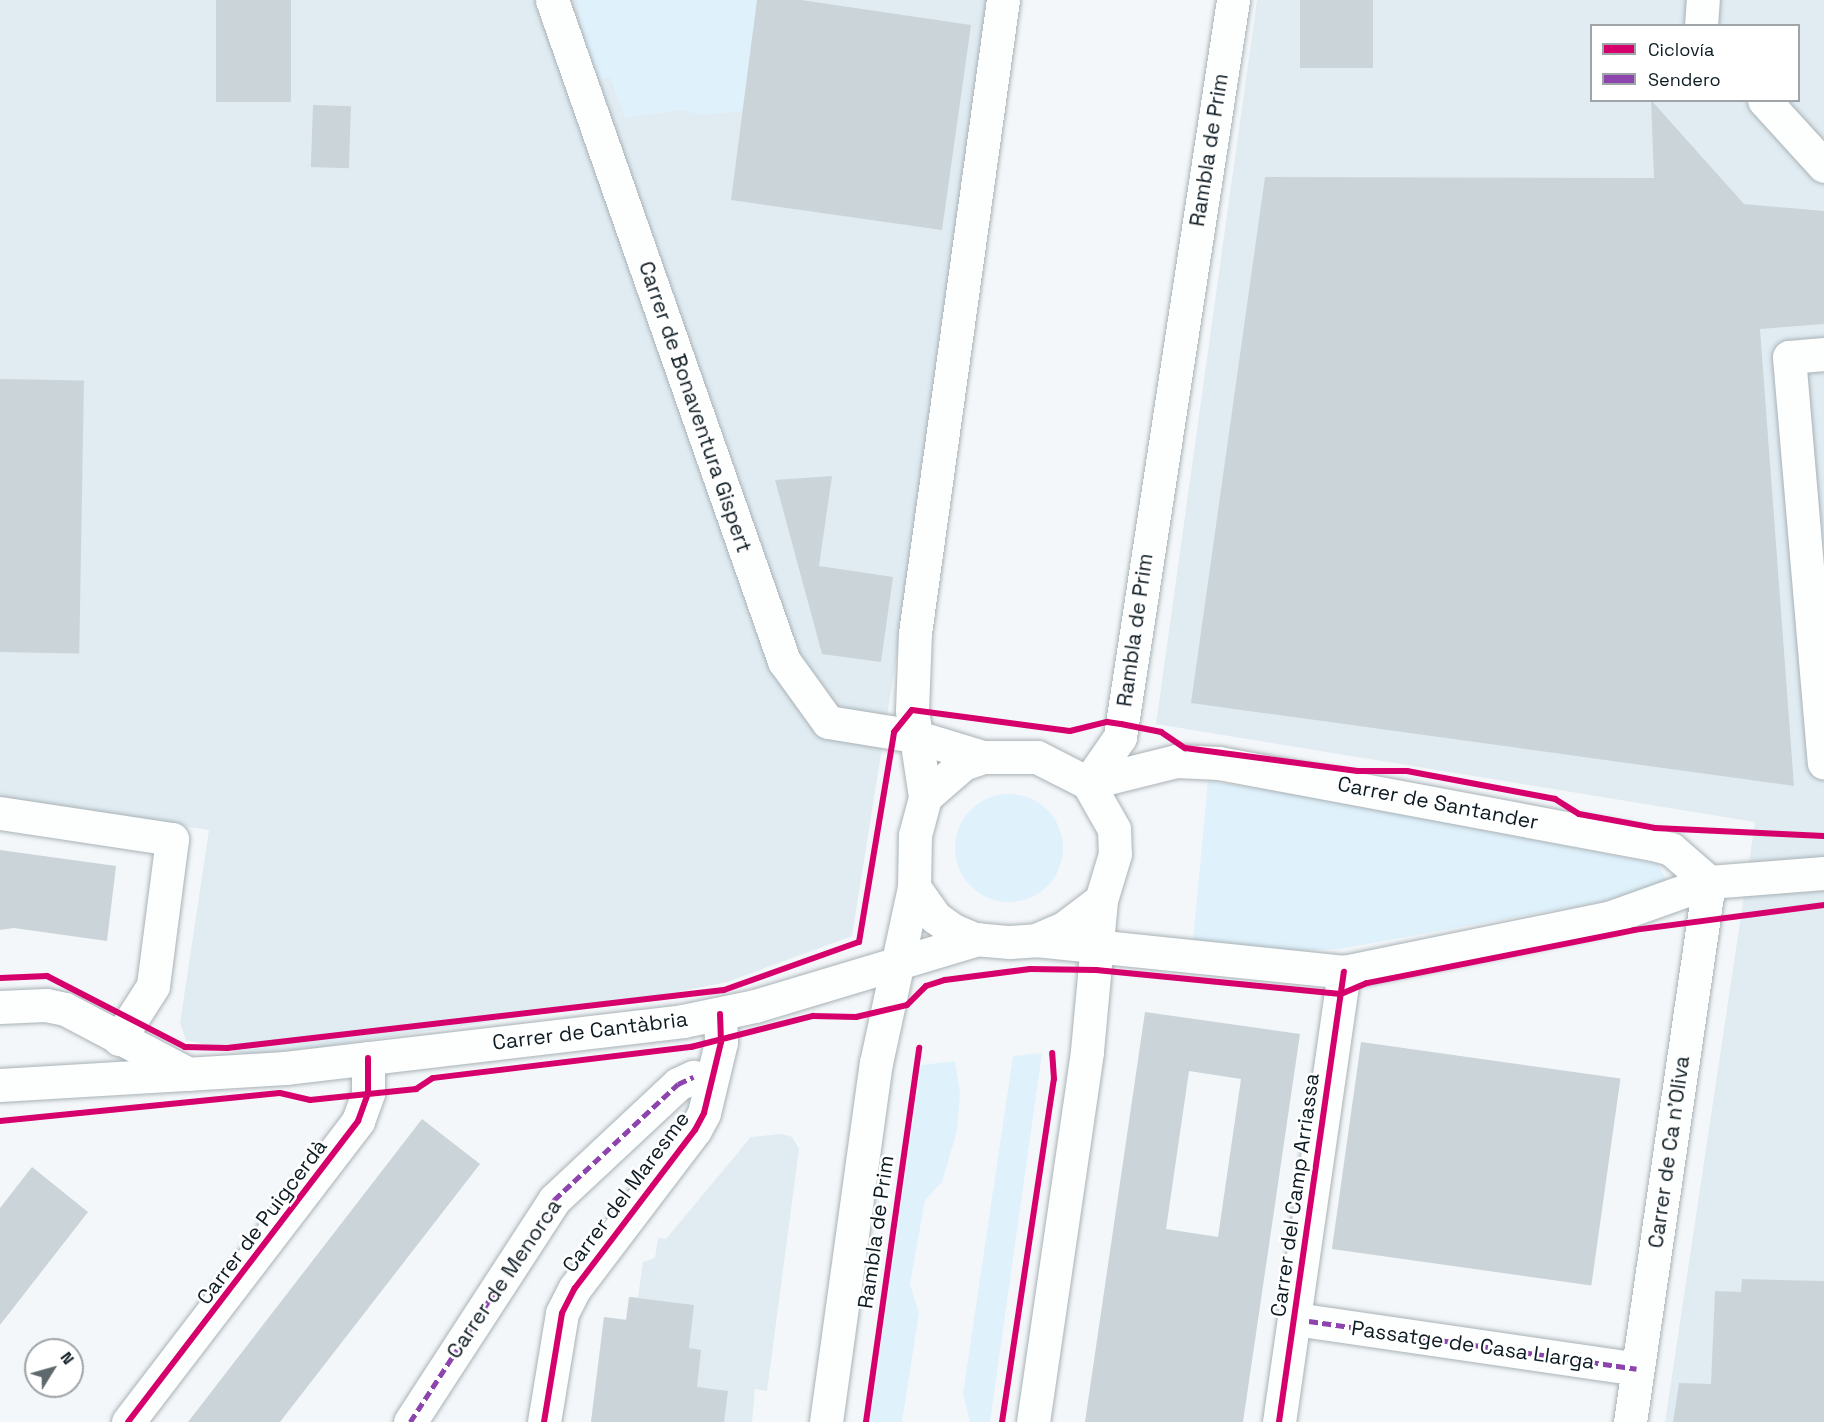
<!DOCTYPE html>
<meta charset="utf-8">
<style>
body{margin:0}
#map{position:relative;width:1824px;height:1422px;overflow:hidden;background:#f3f7f9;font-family:"Space Grotesk",sans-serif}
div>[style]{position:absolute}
.built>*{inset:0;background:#e0ecf2}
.green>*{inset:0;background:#dff1fb}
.round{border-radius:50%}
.building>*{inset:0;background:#cbd4d9;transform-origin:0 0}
.roads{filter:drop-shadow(0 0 2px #a9b2b6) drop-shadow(0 0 2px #a9b2b6)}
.minor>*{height:33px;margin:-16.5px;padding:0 16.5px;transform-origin:16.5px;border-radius:16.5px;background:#fdfefe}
.major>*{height:33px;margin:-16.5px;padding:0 16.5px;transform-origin:16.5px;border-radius:16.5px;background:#fdfefe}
.quiet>*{height:4.5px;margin-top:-2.25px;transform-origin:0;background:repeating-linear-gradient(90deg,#8e44ad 0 9px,transparent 0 13.5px)}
.cycleway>*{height:6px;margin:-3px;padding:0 3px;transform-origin:3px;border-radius:3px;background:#d6006c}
span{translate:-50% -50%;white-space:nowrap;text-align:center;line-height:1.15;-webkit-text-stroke:5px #fff;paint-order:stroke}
.street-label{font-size:21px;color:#0d1c23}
.legend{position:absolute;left:1590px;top:24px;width:210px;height:78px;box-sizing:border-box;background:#fff;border:2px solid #9ea4a7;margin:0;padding:8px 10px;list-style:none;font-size:18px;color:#0d1c23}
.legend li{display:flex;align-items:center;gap:12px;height:30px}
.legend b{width:30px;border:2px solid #9ea4a7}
.north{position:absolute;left:24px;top:1338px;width:60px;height:60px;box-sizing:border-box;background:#fff;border:2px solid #9ea4a7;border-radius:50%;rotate:53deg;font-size:16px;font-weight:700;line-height:24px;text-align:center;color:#0d1c23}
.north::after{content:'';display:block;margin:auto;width:21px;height:27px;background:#5e696e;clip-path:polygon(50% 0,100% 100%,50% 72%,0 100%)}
</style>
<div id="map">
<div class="built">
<div style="clip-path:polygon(0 0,1001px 0,852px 936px,727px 982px,648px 998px,257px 1057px,186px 1040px,180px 1023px,209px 830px,0 797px)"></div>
<div style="clip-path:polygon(evenodd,1257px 0,1824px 0,1824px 1422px,1665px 1422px,1755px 822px,1156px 724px,1257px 0,1592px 26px,1798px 26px,1798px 100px,1592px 100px,1592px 26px)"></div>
<div style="clip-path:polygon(782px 1134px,792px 1137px,799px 1149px,767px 1391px,755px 1389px,752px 1422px,591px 1422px,604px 1317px,631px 1320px,629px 1297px,638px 1297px,643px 1262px,655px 1258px,658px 1238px,666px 1239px,751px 1137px)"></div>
</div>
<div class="green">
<div style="clip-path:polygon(577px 0,757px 0,743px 111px,702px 115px,682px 110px,625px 118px,610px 77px,592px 81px)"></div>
<div style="clip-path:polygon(1208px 781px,1317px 797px,1658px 864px,1666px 879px,1655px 892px,1339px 949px,1277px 952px,1193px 941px)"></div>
<div class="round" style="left:955px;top:794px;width:108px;height:108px"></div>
<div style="clip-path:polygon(1042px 1053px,990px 1422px,970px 1422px,963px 1394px,1013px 1056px)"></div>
<div style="clip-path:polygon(955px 1061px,960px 1093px,957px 1131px,942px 1182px,925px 1200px,910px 1284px,919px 1313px,902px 1422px,870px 1422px,921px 1065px)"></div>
</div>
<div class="building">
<div style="left:216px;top:0;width:75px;height:102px"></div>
<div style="clip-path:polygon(757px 0,801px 0,971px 25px,942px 230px,731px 200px)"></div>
<div style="left:1300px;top:0;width:73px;height:68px"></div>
<div style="clip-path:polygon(1651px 100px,1744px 204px,1824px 211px,1824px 324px,1760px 329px,1794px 786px,1191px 703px,1265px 177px,1654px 178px)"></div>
<div style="left:313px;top:105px;width:38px;height:62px;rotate:2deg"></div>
<div style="left:0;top:379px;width:84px;height:273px;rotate:1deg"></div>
<div style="clip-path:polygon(832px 476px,819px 566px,893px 577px,881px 662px,822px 654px,775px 480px)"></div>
<div style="clip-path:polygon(0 850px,116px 866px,107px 941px,14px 928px,0 930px)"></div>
<div style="clip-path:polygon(evenodd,1145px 1012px,1300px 1034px,1243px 1422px,1085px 1422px,1145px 1012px,1189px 1071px,1241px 1079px,1218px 1237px,1166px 1229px,1189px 1071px)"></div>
<div style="left:1361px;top:1042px;width:262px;height:209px;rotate:8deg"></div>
<div style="clip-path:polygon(422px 1119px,480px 1164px,280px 1422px,188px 1422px)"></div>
<div style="clip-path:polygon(32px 1167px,88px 1212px,0 1325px,0 1208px)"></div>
<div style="clip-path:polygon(1742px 1279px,1824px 1281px,1824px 1422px,1673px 1422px,1679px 1383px,1711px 1384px,1715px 1291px,1741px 1292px)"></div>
<div style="clip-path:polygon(629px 1297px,694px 1305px,689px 1348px,701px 1350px,697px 1387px,728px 1391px,724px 1422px,591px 1422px,604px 1317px,626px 1320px)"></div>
</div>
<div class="roads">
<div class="minor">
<div style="left:552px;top:0;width:701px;rotate:70.66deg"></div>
<div style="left:784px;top:661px;width:75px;rotate:54.2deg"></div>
<div style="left:828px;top:722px;width:87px;rotate:9.2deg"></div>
<div style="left:1701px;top:26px;width:26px;rotate:-86deg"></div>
<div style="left:1764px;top:100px;width:89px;rotate:47.7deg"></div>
<div style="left:1824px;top:354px;width:35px;rotate:175deg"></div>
<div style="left:1789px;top:357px;width:407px;rotate:85.1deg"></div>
<div style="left:1088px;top:783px;width:56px;rotate:-55.2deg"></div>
<div style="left:1120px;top:737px;width:746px;rotate:-81.28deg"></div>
<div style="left:1088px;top:783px;width:91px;rotate:-14deg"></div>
<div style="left:1176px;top:761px;width:43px;rotate:2.7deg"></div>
<div style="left:1219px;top:763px;width:441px;rotate:10.6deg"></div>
<div style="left:1653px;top:844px;width:19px;rotate:16deg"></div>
<div style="left:1671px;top:849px;width:50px;rotate:41deg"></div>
<div style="left:0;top:813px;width:174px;rotate:8.6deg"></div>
<div style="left:172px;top:839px;width:148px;rotate:97.4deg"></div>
<div style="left:153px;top:986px;width:63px;rotate:122.7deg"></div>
<div style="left:1036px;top:940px;width:310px;rotate:5.9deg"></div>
<div style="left:1344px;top:972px;width:273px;rotate:-11.6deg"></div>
<div style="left:1611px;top:917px;width:104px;rotate:-19.7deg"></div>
<div style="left:1709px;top:882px;width:115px;rotate:-4.5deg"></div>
<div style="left:0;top:1007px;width:46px;rotate:-2.5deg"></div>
<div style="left:46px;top:1005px;width:19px;rotate:12deg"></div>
<div style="left:65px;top:1009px;width:140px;rotate:27.7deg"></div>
<div style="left:0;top:1085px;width:286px;rotate:-3.4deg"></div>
<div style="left:285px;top:1068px;width:401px;rotate:-6.7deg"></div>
<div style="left:683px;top:1021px;width:74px;rotate:-11.8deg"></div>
<div style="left:755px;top:1006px;width:233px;rotate:-16.7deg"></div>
<div style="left:1309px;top:1321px;width:331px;rotate:8.3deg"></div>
<div style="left:128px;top:1422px;width:379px;rotate:-52.6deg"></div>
<div style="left:358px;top:1121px;width:30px;rotate:-70deg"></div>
<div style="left:368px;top:1093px;width:35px;rotate:-90deg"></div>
<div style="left:410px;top:1422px;width:265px;rotate:-57deg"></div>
<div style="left:554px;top:1200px;width:170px;rotate:-43.1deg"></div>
<div style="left:678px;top:1084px;width:17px;rotate:-25deg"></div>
<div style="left:544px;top:1422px;width:110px;rotate:-80.6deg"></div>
<div style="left:562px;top:1313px;width:28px;rotate:-63deg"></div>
<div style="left:575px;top:1288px;width:198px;rotate:-52.8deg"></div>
<div style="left:695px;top:1130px;width:19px;rotate:-62deg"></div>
<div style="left:704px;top:1113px;width:73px;rotate:-76.5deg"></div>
<div style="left:721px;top:1042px;width:28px;rotate:-92deg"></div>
<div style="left:1279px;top:1422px;width:455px;rotate:-81.8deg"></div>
<div style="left:1630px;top:1422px;width:546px;rotate:-81.68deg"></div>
</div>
<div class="major">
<div style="left:914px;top:736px;width:72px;rotate:16.9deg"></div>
<div style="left:925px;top:797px;width:50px;rotate:-41deg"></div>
<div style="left:963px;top:764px;width:21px;rotate:-19deg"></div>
<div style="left:983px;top:757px;width:54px"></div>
<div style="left:1037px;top:757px;width:57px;rotate:27deg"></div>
<div style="left:1088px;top:783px;width:53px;rotate:60.5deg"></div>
<div style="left:1114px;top:829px;width:25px;rotate:88deg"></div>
<div style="left:1115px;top:854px;width:48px;rotate:106.9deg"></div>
<div style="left:1101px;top:900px;width:153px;rotate:95.3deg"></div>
<div style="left:1087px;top:1052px;width:374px;rotate:98.3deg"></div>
<div style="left:914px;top:887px;width:37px;rotate:55deg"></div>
<div style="left:935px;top:917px;width:22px;rotate:36deg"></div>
<div style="left:953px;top:930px;width:23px;rotate:23deg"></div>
<div style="left:974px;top:939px;width:36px;rotate:5deg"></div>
<div style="left:1010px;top:942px;width:26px;rotate:-4deg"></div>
<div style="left:1036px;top:940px;width:30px;rotate:-23deg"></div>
<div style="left:1064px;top:928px;width:46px;rotate:-37.1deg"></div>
<div style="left:826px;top:1422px;width:362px;rotate:-82.1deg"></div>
<div style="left:876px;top:1063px;width:180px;rotate:-77.8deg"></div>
<div style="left:914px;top:887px;width:52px;rotate:-88.9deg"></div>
<div style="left:915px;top:835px;width:39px;rotate:-75deg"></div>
<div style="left:925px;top:797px;width:88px;rotate:-98.5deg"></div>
<div style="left:912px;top:710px;width:77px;rotate:-87.8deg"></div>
<div style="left:915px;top:633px;width:639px;rotate:-82.09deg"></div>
</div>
</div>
<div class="quiet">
<div style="left:1309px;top:1321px;width:331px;rotate:8.3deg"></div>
<div style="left:410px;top:1422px;width:265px;rotate:-57deg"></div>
<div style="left:554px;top:1200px;width:170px;rotate:-43.1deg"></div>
<div style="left:678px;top:1084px;width:17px;rotate:-25deg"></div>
</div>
<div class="cycleway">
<div style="left:0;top:978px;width:47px;rotate:-2.4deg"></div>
<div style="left:47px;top:976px;width:155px;rotate:27.2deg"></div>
<div style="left:185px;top:1047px;width:42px;rotate:1.4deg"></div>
<div style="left:227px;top:1048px;width:500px;rotate:-6.66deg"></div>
<div style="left:724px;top:990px;width:143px;rotate:-19.6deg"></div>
<div style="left:859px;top:942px;width:213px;rotate:-80.5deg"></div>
<div style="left:894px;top:732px;width:28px;rotate:-51deg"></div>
<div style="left:912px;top:710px;width:159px;rotate:7.6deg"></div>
<div style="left:1070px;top:731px;width:38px;rotate:-14deg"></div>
<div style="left:1107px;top:722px;width:14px;rotate:8deg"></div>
<div style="left:1121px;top:724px;width:41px;rotate:11.3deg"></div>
<div style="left:1161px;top:732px;width:29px;rotate:34deg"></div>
<div style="left:1185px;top:748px;width:174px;rotate:7.6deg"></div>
<div style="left:1357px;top:771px;width:50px"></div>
<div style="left:1407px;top:771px;width:151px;rotate:10.7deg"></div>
<div style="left:1555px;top:799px;width:28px;rotate:32deg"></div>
<div style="left:1579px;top:814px;width:77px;rotate:10.4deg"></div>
<div style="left:1655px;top:828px;width:169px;rotate:2.7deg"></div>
<div style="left:0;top:1121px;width:281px;rotate:-5.7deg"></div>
<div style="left:280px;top:1093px;width:31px;rotate:13deg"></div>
<div style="left:310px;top:1100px;width:107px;rotate:-5.9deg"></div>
<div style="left:416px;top:1089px;width:20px;rotate:-33deg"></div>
<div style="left:433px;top:1078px;width:260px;rotate:-6.9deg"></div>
<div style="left:691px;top:1047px;width:126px;rotate:-14.3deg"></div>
<div style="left:813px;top:1016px;width:43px;rotate:1.3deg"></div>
<div style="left:856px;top:1017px;width:52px;rotate:-13.2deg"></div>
<div style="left:907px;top:1005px;width:27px;rotate:-45deg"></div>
<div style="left:926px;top:986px;width:20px;rotate:-18deg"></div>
<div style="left:945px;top:980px;width:86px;rotate:-7.4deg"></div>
<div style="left:1030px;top:969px;width:66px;rotate:0.9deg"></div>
<div style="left:1096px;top:970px;width:246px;rotate:5.6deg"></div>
<div style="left:1341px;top:994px;width:28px;rotate:-23deg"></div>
<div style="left:1367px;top:983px;width:272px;rotate:-11.2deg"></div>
<div style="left:1634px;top:930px;width:192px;rotate:-7.5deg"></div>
<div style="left:128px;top:1422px;width:379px;rotate:-52.6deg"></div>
<div style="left:358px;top:1121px;width:30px;rotate:-70deg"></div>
<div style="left:368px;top:1093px;width:35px;rotate:-90deg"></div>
<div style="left:544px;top:1422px;width:110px;rotate:-80.6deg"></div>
<div style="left:562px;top:1313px;width:28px;rotate:-63deg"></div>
<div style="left:575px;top:1288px;width:198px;rotate:-52.8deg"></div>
<div style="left:695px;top:1130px;width:19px;rotate:-62deg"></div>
<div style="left:704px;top:1113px;width:73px;rotate:-76.5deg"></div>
<div style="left:721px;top:1042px;width:28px;rotate:-92deg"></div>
<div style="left:866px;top:1422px;width:378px;rotate:-81.9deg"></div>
<div style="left:1002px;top:1422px;width:347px;rotate:-81.4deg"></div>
<div style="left:1054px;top:1079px;width:26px;rotate:-94deg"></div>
<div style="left:1279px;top:1422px;width:455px;rotate:-81.8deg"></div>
</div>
<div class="street-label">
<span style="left:1209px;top:150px;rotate:-81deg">Rambla de Prim</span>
<span style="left:695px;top:407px;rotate:71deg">Carrer de Bonaventura Gispert</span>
<span style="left:1135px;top:630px;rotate:-82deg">Rambla de Prim</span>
<span style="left:1438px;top:803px;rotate:11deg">Carrer de Santander</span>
<span style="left:590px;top:1031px;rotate:-7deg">Carrer de Cantàbria</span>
<span style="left:1669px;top:1152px;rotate:-82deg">Carrer de Ca n'Oliva</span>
<span style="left:626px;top:1192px;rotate:-53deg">Carrer del Maresme</span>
<span style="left:1295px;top:1195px;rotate:-82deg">Carrer del Camp Arriassa</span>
<span style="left:262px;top:1222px;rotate:-53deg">Carrer de Puigcerdà</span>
<span style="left:876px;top:1232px;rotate:-82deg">Rambla de Prim</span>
<span style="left:504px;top:1279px;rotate:-56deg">Carrer de Menorca</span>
<span style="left:1473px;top:1345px;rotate:8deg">Passatge de Casa Llarga</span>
</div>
<ul class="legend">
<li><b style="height:8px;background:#d6006c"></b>Ciclovía</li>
<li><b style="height:8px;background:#8e44ad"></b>Sendero</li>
</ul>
<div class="north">N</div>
</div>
